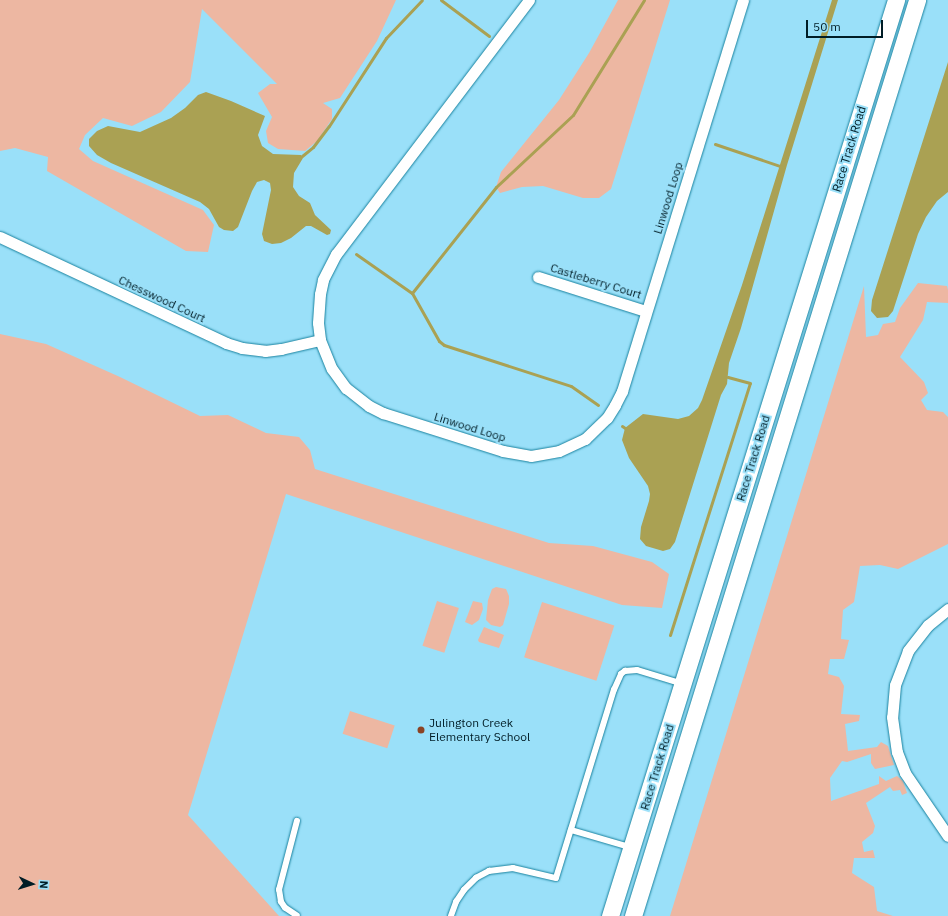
<!DOCTYPE html>
<style>
body{margin:0}
#map{position:relative;width:948px;height:916px;overflow:hidden;background:#9ae0f9;font-family:"IBM Plex Sans",sans-serif}
div>[style]{position:absolute}
.green>*{inset:0;background:#edb7a2;transform-origin:0 0}
.water>*{inset:0;background:#aaa153}
.stream>*{height:3px;margin:-1.5px;padding:0 1.5px;transform-origin:1.5px;border-radius:1.5px;background:#aaa153}
.roads{filter:drop-shadow(0 0 1px #19829f) drop-shadow(0 0 1px #19829f)}
.service>*{height:5.5px;margin:-2.75px;padding:0 2.75px;transform-origin:2.75px;border-radius:2.75px;background:#fff}
.minor>*{height:11px;margin:-5.5px;padding:0 5.5px;transform-origin:5.5px;border-radius:5.5px;background:#fff}
.primary>*{height:17px;margin:-8.5px;padding:0 8.5px;transform-origin:8.5px;border-radius:8.5px;background:#fff}
.dots>*{width:11px;height:11px;translate:-50% -50%;box-sizing:border-box;border:2px solid #9ae0f9;border-radius:50%}
span{translate:-50% -50%;white-space:nowrap;text-align:center;line-height:1.15;-webkit-text-stroke:4px #9ae0f9;paint-order:stroke}
.street-label{font-size:12px;color:#001d26}
.poi-label{font-size:12px;color:#001d26}
.left{translate:0 -50%;text-align:left}
.north{position:absolute;left:12px;top:864px;width:40px;height:40px;-webkit-text-stroke:3px #9ae0f9;paint-order:stroke;rotate:94deg;font-size:11px;font-weight:700;line-height:16px;text-align:center;color:#001d26}
.north::after{content:'';display:block;margin:auto;width:14px;height:18px;background:#001d26;clip-path:polygon(50% 0,100% 100%,50% 72%,0 100%)}
.scale{position:absolute;left:806px;top:20px;width:77px;height:18px;box-sizing:border-box;border:2px solid #001d26;border-top:0;padding-left:5px;font-size:12px;line-height:14px;white-space:nowrap;color:#001d26;-webkit-text-stroke:3px #9ae0f9;paint-order:stroke}
</style>
<div id="map">
<div class="green">
<div style="clip-path:polygon(0 0,396px 0,377px 41px,340px 98px,323px 103px,332px 109px,332px 119px,317px 141px,305px 151px,278px 149px,268px 143px,266px 131px,272px 117px,258px 93px,270px 84px,277px 84px,202px 9px,190px 82px,161px 112px,132px 126px,103px 118px,85px 135px,79px 149px,93px 161px,203px 210px,214px 225px,208px 252px,186px 251px,47px 171px,48px 157px,15px 148px,0 151px)"></div>
<div style="clip-path:polygon(618px 0,670px 0,611px 189px,599px 198px,583px 198px,543px 186px,522px 187px,500px 193px,496px 187px,501px 172px,559px 100px,589px 53px)"></div>
<div style="clip-path:polygon(918px 283px,947px 286px,948px 290px,948px 303px,927px 302px,923px 320px,900px 357px,924px 382px,928px 393px,921px 400px,927px 410px,943px 412px,948px 417px,948px 544px,898px 569px,880px 565px,860px 566px,854px 602px,843px 610px,841px 639px,849px 640px,844px 659px,830px 659px,828px 674px,839px 677px,844px 686px,841px 714px,860px 715px,859px 721px,845px 724px,848px 751px,877px 747px,881px 742px,888px 746px,894px 765px,875px 769px,871px 763px,871px 754px,847px 762px,842px 761px,830px 778px,831px 801px,879px 784px,879px 776px,886px 781px,897px 776px,903px 781px,907px 793px,902px 795px,900px 790px,893px 791px,890px 787px,866px 803px,875px 826px,873px 833px,862px 842px,864px 852px,873px 850px,875px 858px,854px 858px,852px 873px,874px 887px,877px 911px,893px 916px,670px 916px,864px 286px,866px 337px,878px 335px,883px 324px,895px 322px,900px 308px)"></div>
<div style="clip-path:polygon(0 334px,46px 344px,120px 377px,200px 416px,228px 415px,266px 433px,299px 437px,310px 450px,315px 469px,549px 543px,593px 546px,652px 562px,669px 574px,662px 608px,622px 605px,286px 494px,188px 815px,279px 916px,0 916px)"></div>
<div style="clip-path:polygon(496px 587px,506px 589px,509px 596px,509px 604px,503px 625px,500px 627px,491px 625px,486px 620px,488px 600px,492px 589px)"></div>
<div style="left:437px;top:601px;width:23px;height:47px;rotate:18deg"></div>
<div style="clip-path:polygon(473px 601px,482px 603px,483px 609px,479px 620px,472px 625px,465px 622px)"></div>
<div style="left:542px;top:602px;width:76px;height:58px;rotate:18deg"></div>
<div style="clip-path:polygon(484px 627px,504px 635px,499px 648px,479px 642px,478px 640px)"></div>
<div style="left:350px;top:711px;width:47px;height:24px;rotate:18deg"></div>
</div>
<div class="water">
<div style="clip-path:polygon(832px 0,838px 0,787px 165px,741px 328px,729px 363px,727px 384px,721px 395px,675px 542px,670px 549px,663px 551px,646px 546px,640px 539px,641px 527px,649px 501px,650px 494px,648px 486px,629px 458px,622px 440px,625px 428px,643px 414px,678px 419px,689px 416px,698px 408px,702px 400px,742px 285px)"></div>
<div style="clip-path:polygon(948px 62px,948px 192px,937px 201px,926px 217px,918px 234px,893px 311px,888px 317px,877px 318px,871px 311px,872px 300px)"></div>
<div style="clip-path:polygon(206px 92px,231px 101px,265px 116px,258px 135px,262px 146px,273px 154px,301px 155px,303px 158px,294px 173px,293px 187px,299px 196px,310px 203px,315px 215px,331px 230px,330px 234px,327px 235px,311px 226px,306px 226px,291px 238px,281px 243px,272px 244px,264px 241px,262px 234px,271px 190px,270px 183px,264px 180px,257px 182px,252px 191px,238px 227px,233px 231px,224px 230px,219px 227px,209px 209px,200px 202px,111px 163px,97px 155px,89px 146px,89px 139px,97px 131px,108px 126px,140px 132px,171px 118px,185px 108px,198px 95px)"></div>
</div>
<div class="stream">
<div style="left:441px;top:0;width:60px;rotate:36.9deg"></div>
<div style="left:715px;top:144px;width:72px;rotate:18.7deg"></div>
<div style="left:302px;top:156px;width:14px;rotate:-39deg"></div>
<div style="left:313px;top:147px;width:26px;rotate:-53deg"></div>
<div style="left:329px;top:126px;width:105px;rotate:-57.1deg"></div>
<div style="left:386px;top:38px;width:52px;rotate:-46.5deg"></div>
<div style="left:356px;top:254px;width:68px;rotate:34.9deg"></div>
<div style="left:412px;top:293px;width:55px;rotate:60.6deg"></div>
<div style="left:439px;top:341px;width:6px;rotate:39deg"></div>
<div style="left:444px;top:345px;width:133px;rotate:17.9deg"></div>
<div style="left:571px;top:386px;width:33px;rotate:35deg"></div>
<div style="left:412px;top:293px;width:135px;rotate:-51.6deg"></div>
<div style="left:496px;top:187px;width:105px;rotate:-43.1deg"></div>
<div style="left:573px;top:115px;width:135px;rotate:-58.3deg"></div>
<div style="left:622px;top:426px;width:4px;rotate:34deg"></div>
<div style="left:670px;top:635px;width:264px;rotate:-72.4deg"></div>
<div style="left:750px;top:383px;width:23px;rotate:-165deg"></div>
</div>
<div class="roads">
<div class="service">
<div style="left:571px;top:830px;width:61px;rotate:16.1deg"></div>
<div style="left:297px;top:916px;width:14px;rotate:-146deg"></div>
<div style="left:285px;top:908px;width:7px;rotate:-124deg"></div>
<div style="left:281px;top:902px;width:12px;rotate:-99deg"></div>
<div style="left:279px;top:890px;width:71px;rotate:-75.4deg"></div>
<div style="left:451px;top:916px;width:15px;rotate:-70deg"></div>
<div style="left:456px;top:902px;width:14px;rotate:-56deg"></div>
<div style="left:464px;top:890px;width:17px;rotate:-45deg"></div>
<div style="left:476px;top:878px;width:15px;rotate:-28deg"></div>
<div style="left:489px;top:871px;width:24px;rotate:-7deg"></div>
<div style="left:513px;top:868px;width:44px;rotate:13.1deg"></div>
<div style="left:556px;top:878px;width:197px;rotate:-72.9deg"></div>
<div style="left:614px;top:690px;width:17px;rotate:-66deg"></div>
<div style="left:621px;top:674px;width:5px;rotate:-37deg"></div>
<div style="left:625px;top:671px;width:12px;rotate:-5deg"></div>
<div style="left:637px;top:670px;width:45px;rotate:16.8deg"></div>
</div>
<div class="minor">
<div style="left:529px;top:0;width:319px;rotate:127.2deg"></div>
<div style="left:336px;top:254px;width:29px;rotate:117deg"></div>
<div style="left:323px;top:280px;width:14px;rotate:102deg"></div>
<div style="left:320px;top:294px;width:29px;rotate:94deg"></div>
<div style="left:318px;top:323px;width:17px;rotate:83deg"></div>
<div style="left:320px;top:340px;width:31px;rotate:68deg"></div>
<div style="left:332px;top:369px;width:24px;rotate:54deg"></div>
<div style="left:346px;top:388px;width:29px;rotate:38deg"></div>
<div style="left:369px;top:406px;width:16px;rotate:27deg"></div>
<div style="left:383px;top:413px;width:126px;rotate:17.6deg"></div>
<div style="left:503px;top:451px;width:28px;rotate:10deg"></div>
<div style="left:531px;top:456px;width:28px;rotate:-10deg"></div>
<div style="left:559px;top:451px;width:29px;rotate:-25deg"></div>
<div style="left:585px;top:439px;width:30px;rotate:-44deg"></div>
<div style="left:607px;top:418px;width:15px;rotate:-58deg"></div>
<div style="left:615px;top:405px;width:16px;rotate:-63deg"></div>
<div style="left:622px;top:391px;width:409px;rotate:-72.8deg"></div>
<div style="left:0;top:237px;width:250px;rotate:25.1deg"></div>
<div style="left:226px;top:343px;width:17px;rotate:17deg"></div>
<div style="left:242px;top:348px;width:23px;rotate:7deg"></div>
<div style="left:265px;top:351px;width:16px;rotate:-7deg"></div>
<div style="left:281px;top:349px;width:40px;rotate:-13deg"></div>
<div style="left:538px;top:277px;width:113px;rotate:17.5deg"></div>
<div style="left:948px;top:609px;width:26px;rotate:141deg"></div>
<div style="left:928px;top:625px;width:33px;rotate:128deg"></div>
<div style="left:908px;top:651px;width:36px;rotate:111deg"></div>
<div style="left:895px;top:685px;width:32px;rotate:95deg"></div>
<div style="left:892px;top:717px;width:35px;rotate:82deg"></div>
<div style="left:897px;top:752px;width:22px;rotate:69deg"></div>
<div style="left:905px;top:773px;width:76px;rotate:55.7deg"></div>
</div>
<div class="primary">
<div style="left:610px;top:916px;width:960px;rotate:-72.66deg"></div>
<div style="left:633px;top:916px;width:959px;rotate:-72.77deg"></div>
</div>
</div>
<div class="dots">
<div style="left:421px;top:730px;background:#8b4324"></div>
</div>
<div class="street-label">
<span style="left:849px;top:149px;rotate:-73deg">Race Track Road</span>
<span style="left:668px;top:198px;rotate:-73deg">Linwood Loop</span>
<span style="left:596px;top:281px;rotate:17deg">Castleberry Court</span>
<span style="left:162px;top:299px;rotate:25deg">Chesswood Court</span>
<span style="left:470px;top:427px;rotate:17deg">Linwood Loop</span>
<span style="left:753px;top:458px;rotate:-73deg">Race Track Road</span>
<span style="left:657px;top:767px;rotate:-73deg">Race Track Road</span>
</div>
<div class="poi-label">
<span class="left" style="left:429px;top:730px">Julington Creek<br>Elementary School</span>
</div>
<div class="north">N</div>
<div class="scale">50 m</div>
</div>
